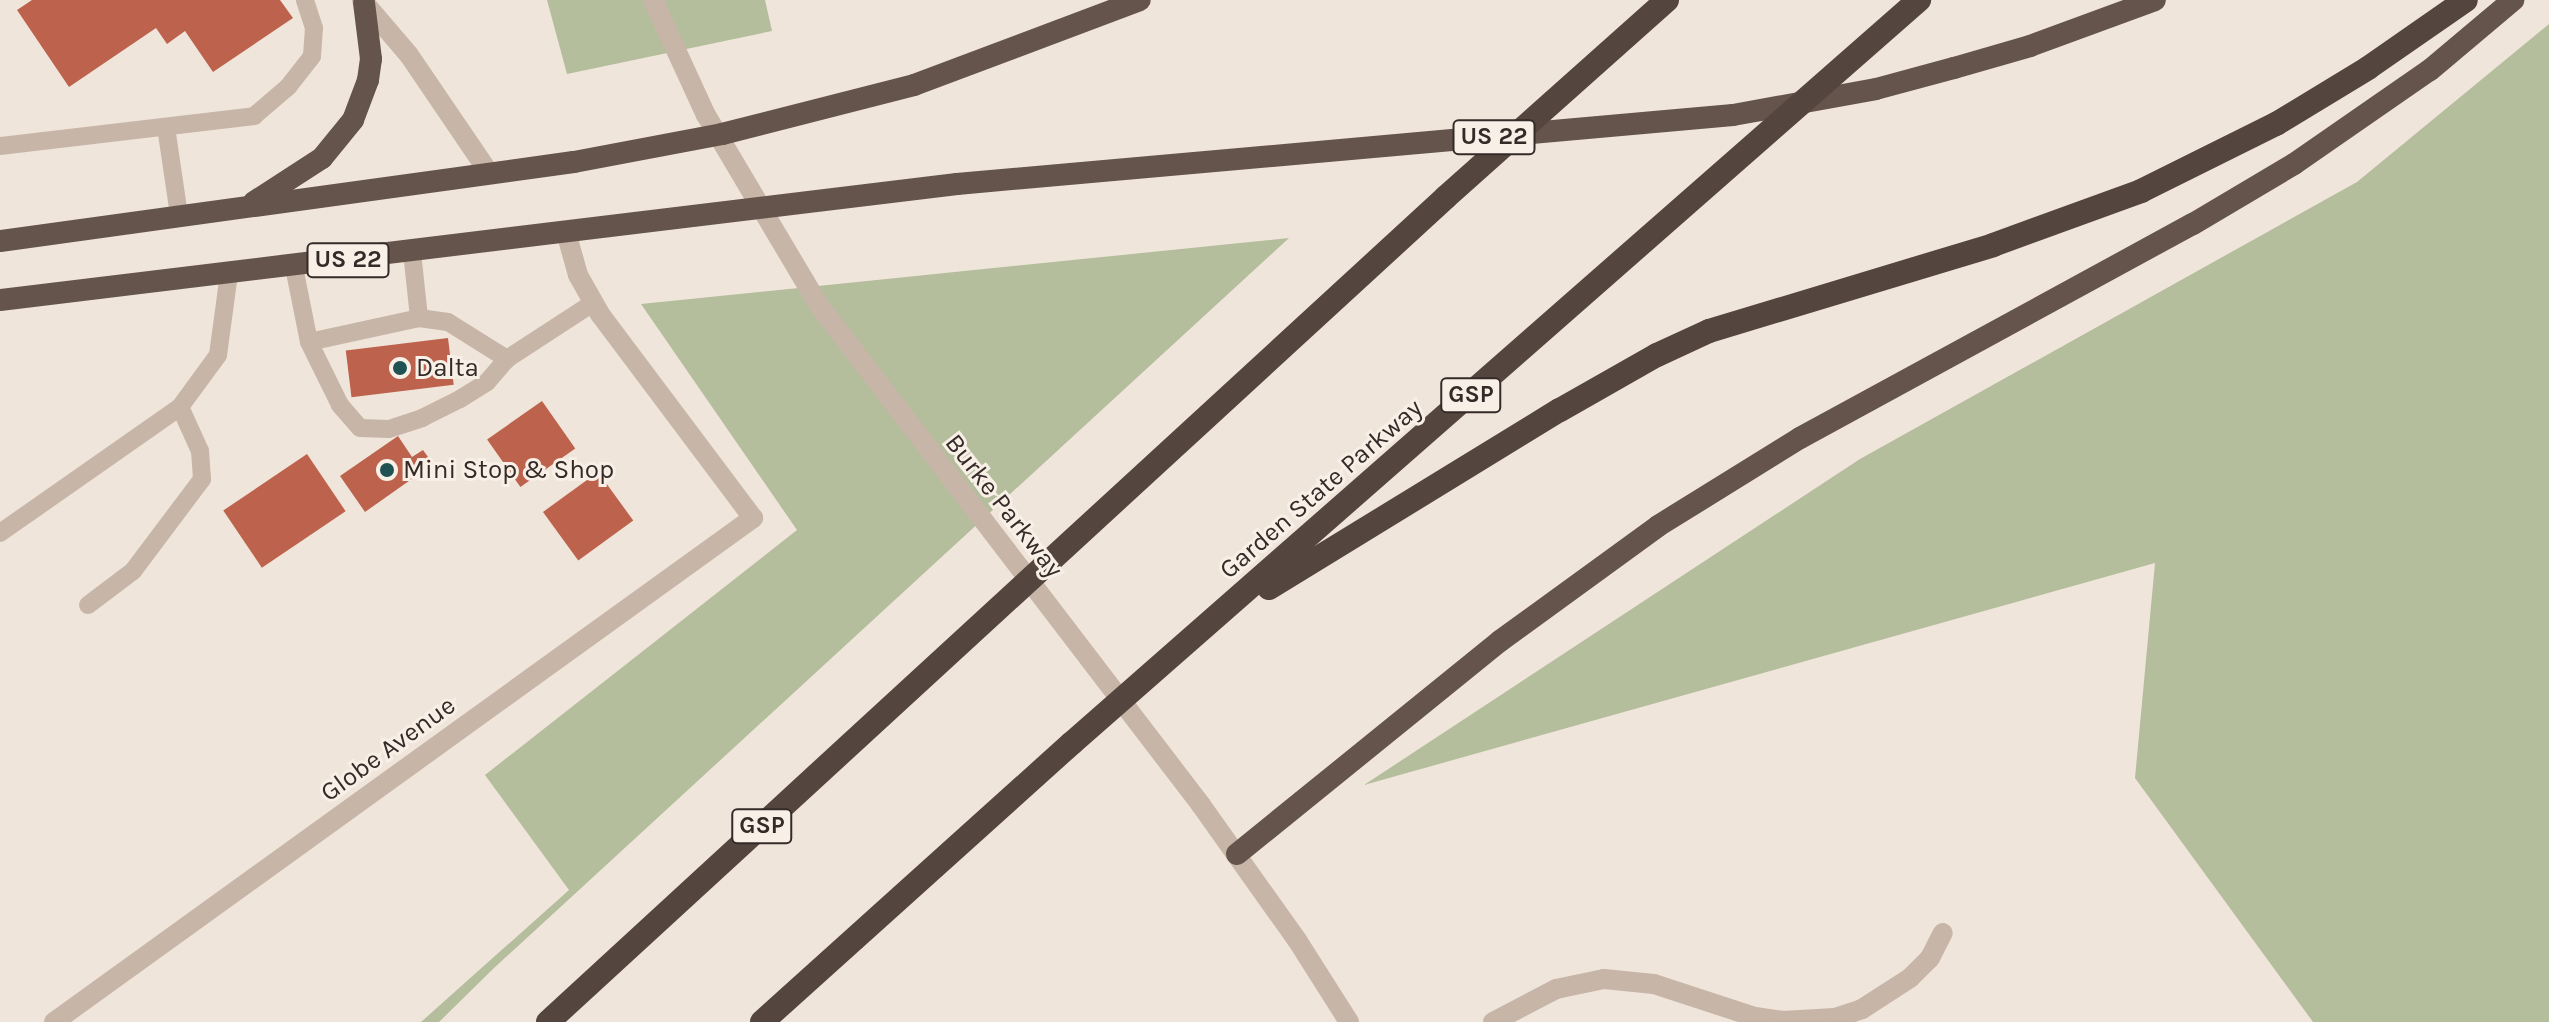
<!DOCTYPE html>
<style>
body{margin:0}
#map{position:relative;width:2549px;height:1022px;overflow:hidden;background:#f0e5db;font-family:Karla,sans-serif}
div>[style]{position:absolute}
.green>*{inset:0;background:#b4be9c}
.building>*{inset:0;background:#bd624c;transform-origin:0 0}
.service>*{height:18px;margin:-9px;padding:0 9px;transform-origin:9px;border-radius:9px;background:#c7b5a8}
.minor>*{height:20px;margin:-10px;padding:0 10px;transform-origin:10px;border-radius:10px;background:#c7b5a8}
.trunk>*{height:22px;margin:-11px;padding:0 11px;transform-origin:11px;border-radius:11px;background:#65544c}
.motorway>*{height:24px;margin:-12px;padding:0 12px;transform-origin:12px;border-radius:12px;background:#55453f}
.dots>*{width:22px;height:22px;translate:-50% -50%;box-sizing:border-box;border:4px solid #f8efe7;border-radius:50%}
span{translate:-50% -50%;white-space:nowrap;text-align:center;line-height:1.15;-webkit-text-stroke:6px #f8efe7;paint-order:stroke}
.shield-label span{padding:2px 6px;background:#f8efe7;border:2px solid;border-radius:6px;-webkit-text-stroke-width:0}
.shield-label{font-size:24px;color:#342b28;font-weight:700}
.poi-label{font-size:26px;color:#342b28}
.left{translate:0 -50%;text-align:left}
.street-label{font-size:26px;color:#342b28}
</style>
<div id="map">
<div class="green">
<div style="clip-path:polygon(547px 0,765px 0,772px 31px,567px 74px)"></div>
<div style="clip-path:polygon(2549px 24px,2549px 1022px,2313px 1022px,2135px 778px,2155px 563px,1364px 785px,1860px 459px,2357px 182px)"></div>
<div style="clip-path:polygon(1289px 238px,494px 968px,439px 1022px,421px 1022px,569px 890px,485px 775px,797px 530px,641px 304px)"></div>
</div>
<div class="building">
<div style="clip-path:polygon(32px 0,280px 0,293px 18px,213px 72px,185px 31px,167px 44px,156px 28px,69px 87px,17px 10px)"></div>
<div style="left:448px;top:338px;width:47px;height:103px;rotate:83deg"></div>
<div style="left:542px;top:401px;width:58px;height:67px;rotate:55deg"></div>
<div style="clip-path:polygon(398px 436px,412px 457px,423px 450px,433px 464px,365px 512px,340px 476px)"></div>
<div style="left:307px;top:454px;width:69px;height:101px;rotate:56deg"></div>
<div style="left:598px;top:472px;width:60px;height:68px;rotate:54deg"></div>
</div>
<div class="service">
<div style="left:166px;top:127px;width:89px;rotate:81.6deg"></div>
<div style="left:0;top:146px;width:256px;rotate:-6.7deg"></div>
<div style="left:254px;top:116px;width:45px;rotate:-40.5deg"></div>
<div style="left:288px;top:87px;width:39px;rotate:-52deg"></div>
<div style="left:312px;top:56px;width:28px;rotate:-86deg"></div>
<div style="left:314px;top:28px;width:29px;rotate:-108deg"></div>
<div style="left:412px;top:252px;width:66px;rotate:83.9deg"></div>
<div style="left:294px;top:267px;width:76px;rotate:78.7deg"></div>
<div style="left:309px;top:342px;width:70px;rotate:63.8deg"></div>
<div style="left:340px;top:405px;width:30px;rotate:49deg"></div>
<div style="left:360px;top:428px;width:29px;rotate:2deg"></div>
<div style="left:389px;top:429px;width:35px;rotate:-18deg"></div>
<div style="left:422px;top:418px;width:42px;rotate:-26.6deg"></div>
<div style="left:460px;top:399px;width:32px;rotate:-32deg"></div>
<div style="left:487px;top:382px;width:30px;rotate:-49deg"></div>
<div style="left:507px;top:359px;width:103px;rotate:-33.1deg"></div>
<div style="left:309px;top:342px;width:113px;rotate:-12.3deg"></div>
<div style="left:419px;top:318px;width:29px;rotate:8deg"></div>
<div style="left:448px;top:322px;width:70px;rotate:32.1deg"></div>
<div style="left:0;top:533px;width:220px;rotate:-35deg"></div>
<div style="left:180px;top:407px;width:64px;rotate:-53.8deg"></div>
<div style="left:218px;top:355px;width:82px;rotate:-82.3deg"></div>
<div style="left:88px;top:605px;width:56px;rotate:-37.1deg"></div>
<div style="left:133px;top:571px;width:115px;rotate:-53.1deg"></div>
<div style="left:202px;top:479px;width:28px;rotate:-94deg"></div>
<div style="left:200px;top:451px;width:48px;rotate:-114.4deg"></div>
</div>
<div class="minor">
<div style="left:362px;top:0;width:72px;rotate:49.5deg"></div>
<div style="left:409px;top:55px;width:144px;rotate:55.8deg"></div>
<div style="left:653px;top:0;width:127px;rotate:65.3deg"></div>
<div style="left:706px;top:115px;width:220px;rotate:59.3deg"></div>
<div style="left:818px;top:304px;width:631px;rotate:52.6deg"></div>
<div style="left:1201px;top:805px;width:166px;rotate:54.6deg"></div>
<div style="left:1297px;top:940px;width:97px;rotate:57.6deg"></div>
<div style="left:54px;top:1022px;width:862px;rotate:-35.79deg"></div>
<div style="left:753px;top:518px;width:255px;rotate:-126.9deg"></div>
<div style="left:600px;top:314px;width:45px;rotate:-119.4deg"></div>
<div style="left:578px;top:275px;width:45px;rotate:-105.6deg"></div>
<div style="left:1493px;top:1022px;width:71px;rotate:-27.6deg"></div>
<div style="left:1556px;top:989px;width:49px;rotate:-11.8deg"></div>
<div style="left:1604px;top:979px;width:50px;rotate:5.7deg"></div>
<div style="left:1654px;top:984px;width:106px;rotate:18.1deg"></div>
<div style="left:1755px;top:1017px;width:27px;rotate:8deg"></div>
<div style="left:1782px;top:1021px;width:53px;rotate:-3.2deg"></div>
<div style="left:1835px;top:1018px;width:28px;rotate:-18deg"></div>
<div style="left:1862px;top:1009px;width:57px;rotate:-32.9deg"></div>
<div style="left:1910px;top:978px;width:28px;rotate:-45deg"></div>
<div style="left:1930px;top:958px;width:28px;rotate:-63deg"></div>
</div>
<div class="trunk">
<div style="left:254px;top:202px;width:81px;rotate:-32.9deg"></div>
<div style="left:322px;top:158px;width:49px;rotate:-50.8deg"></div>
<div style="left:353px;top:120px;width:43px;rotate:-69.4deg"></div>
<div style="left:368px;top:80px;width:21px;rotate:-82deg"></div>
<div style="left:371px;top:59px;width:56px;rotate:-97.1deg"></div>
<div style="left:0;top:241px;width:579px;rotate:-7.84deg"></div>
<div style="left:574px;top:162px;width:151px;rotate:-10.7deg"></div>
<div style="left:722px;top:134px;width:198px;rotate:-14.3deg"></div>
<div style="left:914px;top:85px;width:241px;rotate:-20.6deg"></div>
<div style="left:0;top:300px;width:964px;rotate:-6.91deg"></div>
<div style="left:957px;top:184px;width:779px;rotate:-5.08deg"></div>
<div style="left:1733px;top:115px;width:145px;rotate:-10.3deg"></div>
<div style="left:1876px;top:89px;width:81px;rotate:-15.1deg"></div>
<div style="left:1954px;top:68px;width:79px;rotate:-16.1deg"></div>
<div style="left:2030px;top:46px;width:133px;rotate:-20.2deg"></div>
<div style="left:1237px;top:854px;width:338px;rotate:-39deg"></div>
<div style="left:1500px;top:641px;width:195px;rotate:-36deg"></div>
<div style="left:1658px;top:526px;width:167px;rotate:-31.8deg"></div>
<div style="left:1800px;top:438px;width:447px;rotate:-28.6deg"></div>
<div style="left:2193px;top:224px;width:117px;rotate:-30.7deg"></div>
<div style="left:2294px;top:164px;width:165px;rotate:-34.7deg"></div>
<div style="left:2430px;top:70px;width:109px;rotate:-40.1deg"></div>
</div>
<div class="motorway">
<div style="left:1269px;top:588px;width:341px;rotate:-31.5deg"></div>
<div style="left:1560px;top:410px;width:112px;rotate:-29.6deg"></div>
<div style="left:1657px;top:355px;width:57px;rotate:-24.8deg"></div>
<div style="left:1709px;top:331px;width:297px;rotate:-16.8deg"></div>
<div style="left:1993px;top:245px;width:158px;rotate:-20deg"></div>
<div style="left:2141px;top:191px;width:151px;rotate:-26.4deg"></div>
<div style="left:2276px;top:124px;width:108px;rotate:-31.3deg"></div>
<div style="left:2368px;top:68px;width:119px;rotate:-34.8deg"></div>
<div style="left:548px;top:1022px;width:1219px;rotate:-42.57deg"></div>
<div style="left:1446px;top:197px;width:296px;rotate:-41.7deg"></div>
<div style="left:762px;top:1022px;width:417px;rotate:-42deg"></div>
<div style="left:1072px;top:743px;width:1127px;rotate:-41.26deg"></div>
</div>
<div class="dots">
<div style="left:400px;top:368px;background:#205253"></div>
<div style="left:387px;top:470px;background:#205253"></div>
</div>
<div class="shield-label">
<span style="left:1494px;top:137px">US 22</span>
<span style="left:348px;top:260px">US 22</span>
<span style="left:1471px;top:395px">GSP</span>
<span style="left:762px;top:826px">GSP</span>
</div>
<div class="poi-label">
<span class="left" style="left:416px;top:368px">Dalta</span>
<span class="left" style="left:403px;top:470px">Mini Stop &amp; Shop</span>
</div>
<div class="street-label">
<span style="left:1321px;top:489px;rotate:-41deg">Garden State Parkway</span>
<span style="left:1004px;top:506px;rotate:52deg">Burke Parkway</span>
<span style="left:388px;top:749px;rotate:-36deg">Globe Avenue</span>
</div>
</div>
